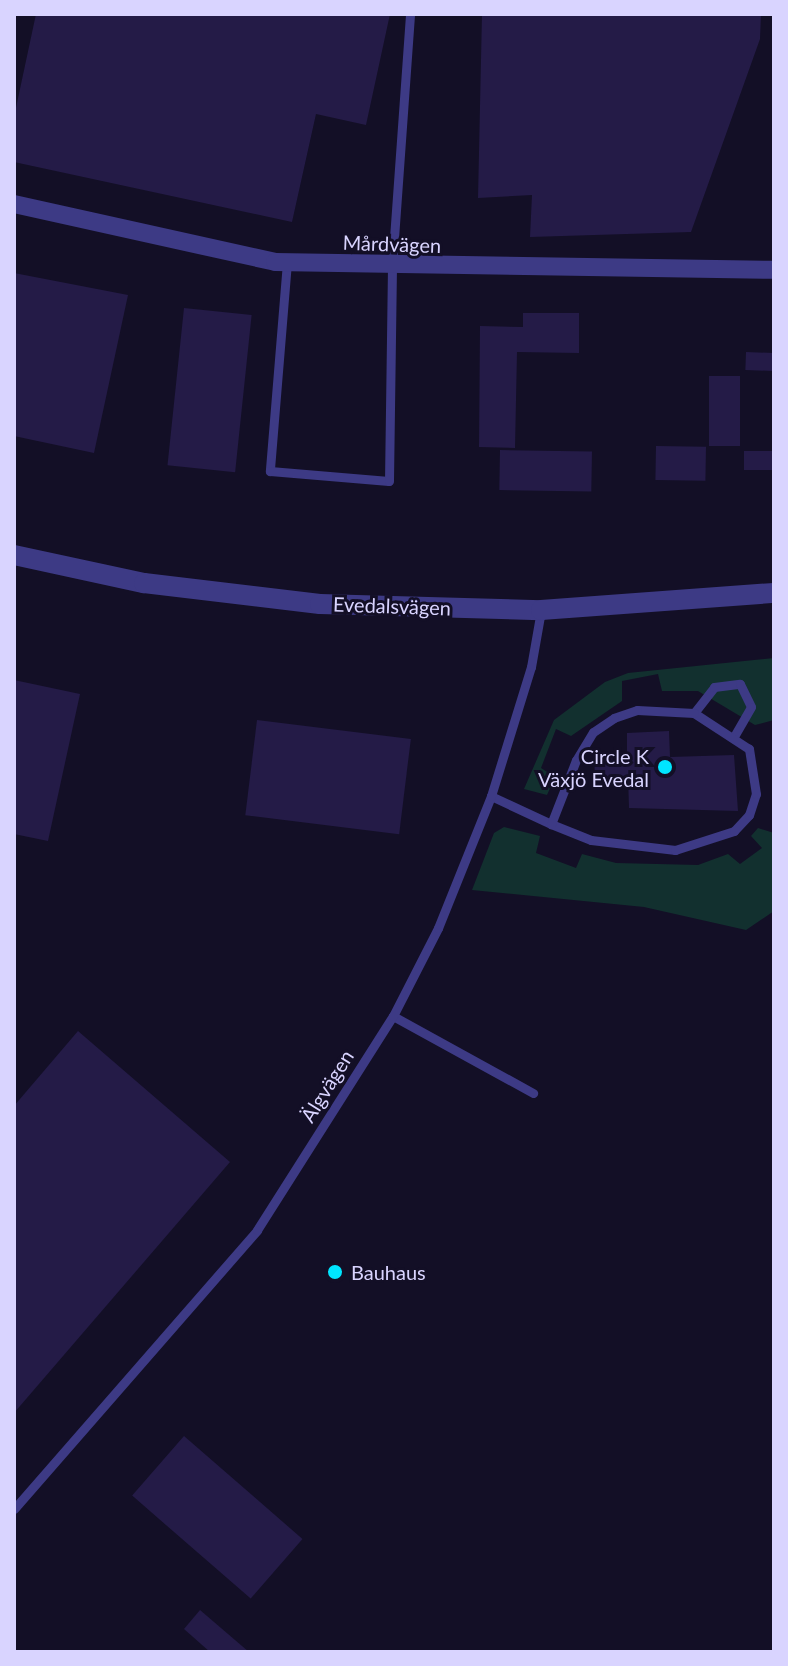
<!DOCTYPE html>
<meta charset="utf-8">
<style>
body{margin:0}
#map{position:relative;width:788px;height:1666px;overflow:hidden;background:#130f26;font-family:Lato,sans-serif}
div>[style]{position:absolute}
.green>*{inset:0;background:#12302f}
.building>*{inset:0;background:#241b47;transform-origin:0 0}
.service>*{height:9px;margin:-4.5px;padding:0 4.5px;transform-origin:4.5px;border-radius:4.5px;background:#3d3a85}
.minor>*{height:18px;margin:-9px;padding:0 9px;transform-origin:9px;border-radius:9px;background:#3d3a85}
.tertiary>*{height:20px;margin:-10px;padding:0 10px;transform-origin:10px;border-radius:10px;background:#3d3a85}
.dots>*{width:22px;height:22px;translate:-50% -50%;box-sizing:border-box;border:4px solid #130f26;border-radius:50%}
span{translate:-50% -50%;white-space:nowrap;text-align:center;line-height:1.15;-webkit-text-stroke:6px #130f26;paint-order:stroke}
.street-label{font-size:20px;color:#d9d4ff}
.poi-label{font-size:20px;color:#d9d4ff}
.right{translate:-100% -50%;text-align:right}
.left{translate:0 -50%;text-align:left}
.frame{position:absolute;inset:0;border:16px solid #d9d4ff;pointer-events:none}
</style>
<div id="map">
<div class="green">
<div style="clip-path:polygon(774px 658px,774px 720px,755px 725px,698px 691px,662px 691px,658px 674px,622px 681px,622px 701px,571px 736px,556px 729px,541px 768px,555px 777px,547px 795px,524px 789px,554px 720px,605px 682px,628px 673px)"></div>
<div style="clip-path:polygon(504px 827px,540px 836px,536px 853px,576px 868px,582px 854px,616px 863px,698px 865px,728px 854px,740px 864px,762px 848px,751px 836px,758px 828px,774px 833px,774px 911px,746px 930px,644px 907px,472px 890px,494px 833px)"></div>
</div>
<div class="building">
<div style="clip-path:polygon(36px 14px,390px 14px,366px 125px,316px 114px,292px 222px,14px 162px,14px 117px)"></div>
<div style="clip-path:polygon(482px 14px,761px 14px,760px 39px,691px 232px,530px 237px,532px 195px,478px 198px)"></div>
<div style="clip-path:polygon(14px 273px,128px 295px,94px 453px,14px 436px)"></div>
<div style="left:184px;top:308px;width:68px;height:158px;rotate:6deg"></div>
<div style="clip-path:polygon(523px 313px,579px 313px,579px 353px,517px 352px,515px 448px,479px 447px,480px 326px,523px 327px)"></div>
<div style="left:746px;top:352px;width:28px;height:18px;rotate:2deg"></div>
<div style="left:709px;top:376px;width:31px;height:70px"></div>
<div style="left:656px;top:446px;width:50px;height:34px;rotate:1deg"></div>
<div style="left:500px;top:450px;width:92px;height:40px;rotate:1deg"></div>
<div style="left:744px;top:451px;width:30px;height:19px"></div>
<div style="clip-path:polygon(14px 680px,80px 694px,48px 841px,14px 834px)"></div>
<div style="left:257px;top:720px;width:155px;height:96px;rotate:7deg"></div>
<div style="clip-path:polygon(669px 731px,670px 757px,734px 755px,738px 811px,629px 808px,628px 776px,595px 777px,594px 754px,627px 752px,627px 733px)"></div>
<div style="clip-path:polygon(78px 1031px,230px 1162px,14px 1413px,14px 1106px)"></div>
<div style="left:184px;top:1436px;width:157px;height:79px;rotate:41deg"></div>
<div style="clip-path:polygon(200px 1610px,249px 1652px,210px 1652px,184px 1629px)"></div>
</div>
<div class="service">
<div style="left:287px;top:262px;width:210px;rotate:94.7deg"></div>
<div style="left:270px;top:471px;width:119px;rotate:4.8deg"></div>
<div style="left:389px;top:481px;width:215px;rotate:-89.2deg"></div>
<div style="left:392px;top:266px;width:253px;rotate:-85.9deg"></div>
<div style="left:694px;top:713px;width:33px;rotate:-52deg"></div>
<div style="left:714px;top:687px;width:26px;rotate:-7deg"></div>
<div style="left:740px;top:684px;width:25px;rotate:64deg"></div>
<div style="left:751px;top:707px;width:32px;rotate:120deg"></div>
<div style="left:491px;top:796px;width:66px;rotate:25deg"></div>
<div style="left:551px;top:824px;width:43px;rotate:21.8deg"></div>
<div style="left:591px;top:840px;width:85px;rotate:6.8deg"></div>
<div style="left:675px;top:850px;width:62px;rotate:-17.9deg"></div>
<div style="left:734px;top:831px;width:22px;rotate:-47deg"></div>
<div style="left:749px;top:815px;width:22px;rotate:-72deg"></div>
<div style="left:756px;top:794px;width:46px;rotate:-98.8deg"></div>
<div style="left:749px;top:749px;width:66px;rotate:-146.8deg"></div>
<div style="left:694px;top:713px;width:57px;rotate:-177deg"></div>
<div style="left:637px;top:710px;width:24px;rotate:161deg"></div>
<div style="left:614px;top:718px;width:25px;rotate:146deg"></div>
<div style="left:593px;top:732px;width:33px;rotate:121deg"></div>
<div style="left:576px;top:760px;width:69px;rotate:111.3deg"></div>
<div style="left:393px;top:1016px;width:160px;rotate:28.8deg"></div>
<div style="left:14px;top:1509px;width:370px;rotate:-48.9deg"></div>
<div style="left:257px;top:1230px;width:254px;rotate:-57.6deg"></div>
<div style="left:393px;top:1016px;width:99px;rotate:-62.9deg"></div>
<div style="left:438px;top:928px;width:142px;rotate:-68.1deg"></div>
<div style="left:491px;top:796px;width:135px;rotate:-72.8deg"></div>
<div style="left:531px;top:667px;width:58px;rotate:-80deg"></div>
</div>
<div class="minor">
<div style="left:14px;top:204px;width:267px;rotate:12.5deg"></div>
<div style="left:275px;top:262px;width:499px;rotate:0.9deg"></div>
</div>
<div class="tertiary">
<div style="left:14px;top:555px;width:133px;rotate:12.2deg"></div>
<div style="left:144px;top:583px;width:177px;rotate:6.8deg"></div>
<div style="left:320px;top:604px;width:221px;rotate:1.6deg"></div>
<div style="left:541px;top:610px;width:234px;rotate:-4.2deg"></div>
</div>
<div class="dots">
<div style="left:665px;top:767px;background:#00e5ff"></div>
<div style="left:335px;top:1272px;background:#00e5ff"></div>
</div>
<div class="street-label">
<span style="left:392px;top:244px;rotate:2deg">Mårdvägen</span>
<span style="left:392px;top:606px;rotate:2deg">Evedalsvägen</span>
<span style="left:327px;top:1086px;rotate:-58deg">Älgvägen</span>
</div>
<div class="poi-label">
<span class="right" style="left:649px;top:768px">Circle K<br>Växjö Evedal</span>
<span class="left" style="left:351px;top:1272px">Bauhaus</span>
</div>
<div class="frame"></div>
</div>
